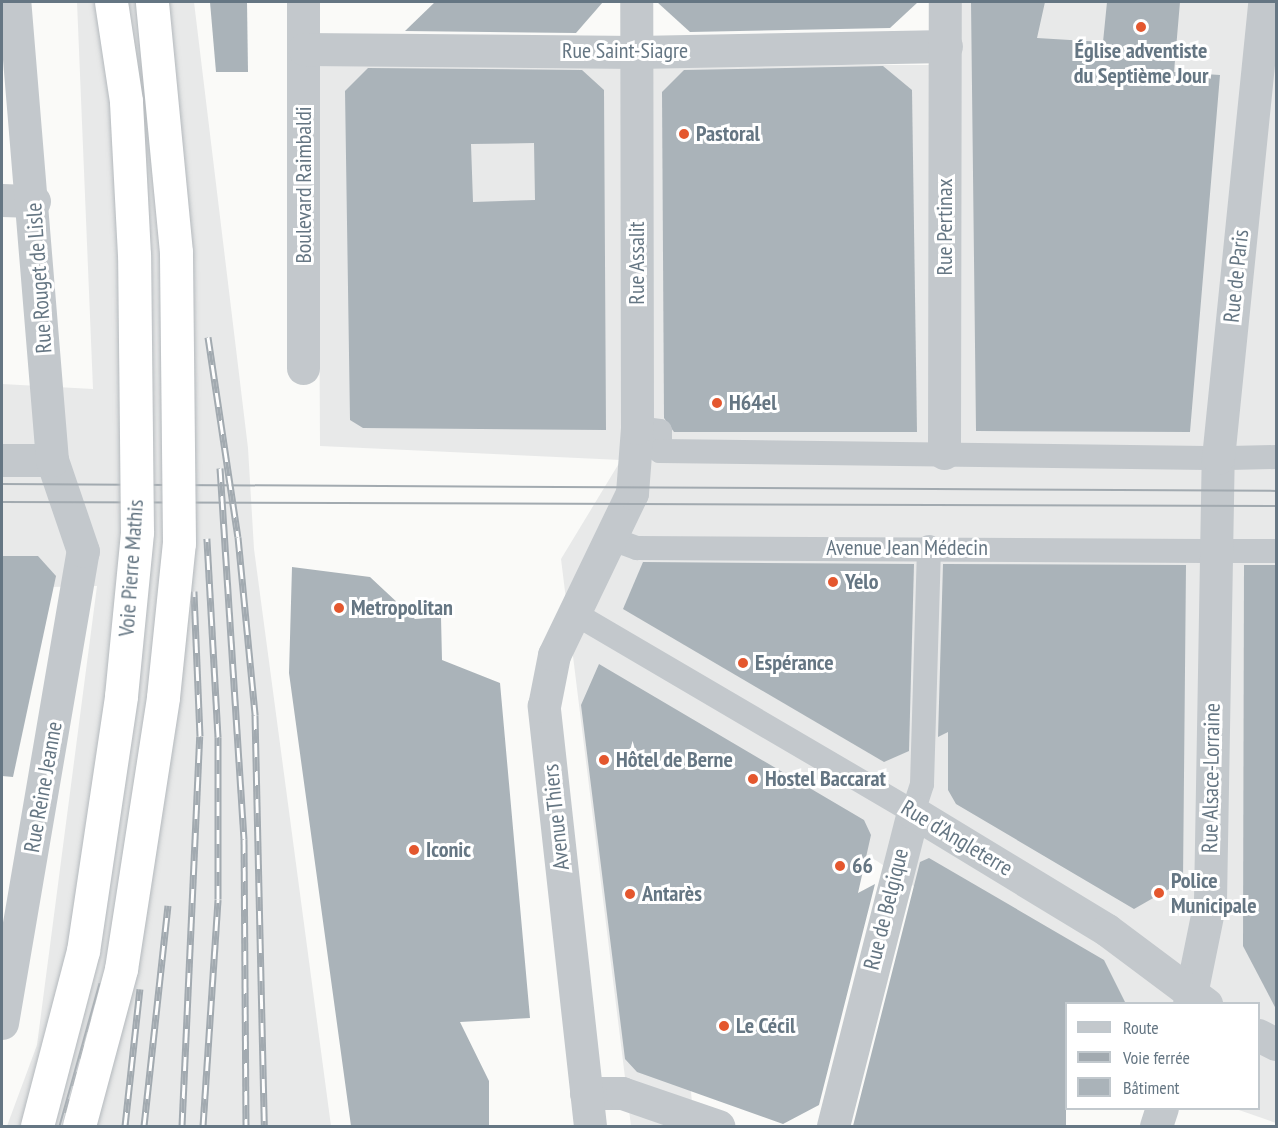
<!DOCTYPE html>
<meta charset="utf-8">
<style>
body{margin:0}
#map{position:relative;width:1278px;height:1128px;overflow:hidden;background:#fafaf8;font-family:"PT Sans Narrow",sans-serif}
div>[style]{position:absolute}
.built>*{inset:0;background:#e8e9e9}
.building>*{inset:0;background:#aab3b9}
.pedestrian>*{height:24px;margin:-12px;padding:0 12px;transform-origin:12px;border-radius:12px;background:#c3c8cc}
.minor>*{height:33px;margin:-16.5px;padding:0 16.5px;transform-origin:16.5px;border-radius:16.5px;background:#c3c8cc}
.tertiary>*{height:33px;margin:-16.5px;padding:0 16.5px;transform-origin:16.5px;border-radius:16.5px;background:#c3c8cc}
.tram>*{height:1.5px;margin:-0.75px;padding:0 0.75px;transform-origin:0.75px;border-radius:0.75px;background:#a2aab0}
.rail>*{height:7px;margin-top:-3.5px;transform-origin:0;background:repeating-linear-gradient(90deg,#fff 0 14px,#a2aab0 0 28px);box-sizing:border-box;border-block:2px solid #a2aab0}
.bridges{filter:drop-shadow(0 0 2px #b4b9bd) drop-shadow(0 0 2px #b4b9bd)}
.trunk-bridge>*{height:33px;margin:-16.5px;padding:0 16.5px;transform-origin:16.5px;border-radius:16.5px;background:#fff}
.dots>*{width:16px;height:16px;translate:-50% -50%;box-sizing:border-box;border:3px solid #fff;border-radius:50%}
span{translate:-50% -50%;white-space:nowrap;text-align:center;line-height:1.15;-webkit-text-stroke:6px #fff;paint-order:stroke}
.poi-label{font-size:22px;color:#657683;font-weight:700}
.left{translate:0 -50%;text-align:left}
.street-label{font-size:22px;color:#657683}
.frame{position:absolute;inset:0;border:3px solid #657683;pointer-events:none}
.legend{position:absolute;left:1065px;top:1002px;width:195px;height:108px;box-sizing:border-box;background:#fff;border:2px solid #c1c8cd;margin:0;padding:8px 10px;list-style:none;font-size:18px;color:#657683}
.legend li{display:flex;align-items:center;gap:12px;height:30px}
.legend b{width:30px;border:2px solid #c1c8cd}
</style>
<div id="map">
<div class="built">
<div style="clip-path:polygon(77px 2px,194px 2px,248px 448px,254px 549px,331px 1126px,7px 1126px,37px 1045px,97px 586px,2px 588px,2px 384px,93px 389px)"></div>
<div style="clip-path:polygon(929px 2px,1276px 2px,1276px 1123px,1236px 1109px,1258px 1108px,1258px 1004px,1084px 1003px,877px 861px,660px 738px,694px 1126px,631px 1126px,561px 559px,621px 460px,320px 446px,318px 65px,930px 65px)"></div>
</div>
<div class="building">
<div style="clip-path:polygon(210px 2px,247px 2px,248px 72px,216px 72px)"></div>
<div style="clip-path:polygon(435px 2px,603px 2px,576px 33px,405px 31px)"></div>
<div style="clip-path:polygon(657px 2px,918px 2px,890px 28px,690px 32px)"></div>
<div style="clip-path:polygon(971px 2px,1045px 2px,1037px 38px,1103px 42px,1107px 2px,1180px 2px,1174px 72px,1220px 75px,1190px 432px,976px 431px)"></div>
<div style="clip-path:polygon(883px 66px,912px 90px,917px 432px,674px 432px,664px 418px,662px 92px,684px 70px)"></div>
<div style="clip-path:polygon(evenodd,368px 68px,582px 70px,604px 90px,606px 430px,363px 428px,350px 420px,345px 91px,368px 68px,534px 143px,535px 200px,473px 202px,471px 144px,534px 143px)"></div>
<div style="clip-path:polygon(2px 556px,38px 556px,56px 576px,13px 777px,2px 776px)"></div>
<div style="clip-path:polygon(643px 562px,914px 564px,909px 751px,884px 762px,623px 609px)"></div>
<div style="clip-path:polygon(943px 564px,1186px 565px,1183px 881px,1134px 909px,956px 804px,948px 790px,948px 732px,938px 737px)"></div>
<div style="clip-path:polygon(1244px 565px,1276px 565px,1276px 1009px,1243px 946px)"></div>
<div style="clip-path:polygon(292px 567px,370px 577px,415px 619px,441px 617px,442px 660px,500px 683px,530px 1018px,460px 1022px,489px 1081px,489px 1126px,351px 1126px,289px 673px)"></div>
<div style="clip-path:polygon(599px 664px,864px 820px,871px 835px,858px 893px,875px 884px,819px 1105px,783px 1124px,637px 1072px,625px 1059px,581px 705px)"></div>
<div style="clip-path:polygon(929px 858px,1104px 960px,1126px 1004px,1066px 1004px,1066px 1126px,853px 1126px,920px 862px)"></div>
</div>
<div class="pedestrian">
<div style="left:637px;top:428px;width:23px;rotate:7deg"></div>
<div style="left:660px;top:431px;width:20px;rotate:90deg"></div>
<div style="left:660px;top:451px;width:547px;rotate:0.73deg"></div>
<div style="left:1229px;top:458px;width:47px;rotate:-1.2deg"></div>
<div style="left:612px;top:539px;width:27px;rotate:20deg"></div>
<div style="left:637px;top:548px;width:567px;rotate:0.3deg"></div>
<div style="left:1225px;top:551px;width:51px"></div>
<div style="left:574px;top:613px;width:393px;rotate:30.4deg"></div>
<div style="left:913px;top:812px;width:29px;rotate:-72deg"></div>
<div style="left:922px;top:784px;width:237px;rotate:-88.3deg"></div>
</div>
<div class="minor">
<div style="left:303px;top:2px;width:366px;rotate:90deg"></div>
<div style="left:304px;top:49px;width:333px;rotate:0.5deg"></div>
<div style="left:637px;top:52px;width:309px;rotate:-1.1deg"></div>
<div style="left:2px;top:200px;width:32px;rotate:2deg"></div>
<div style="left:944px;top:453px;width:451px;rotate:-89.9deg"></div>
<div style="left:2px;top:460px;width:50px"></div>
<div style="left:1189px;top:1004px;width:105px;rotate:-78.5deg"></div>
<div style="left:1210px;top:901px;width:443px;rotate:-89deg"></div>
<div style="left:1218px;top:458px;width:458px;rotate:-84.2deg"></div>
<div style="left:2px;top:1023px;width:479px;rotate:-80.3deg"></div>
<div style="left:83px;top:551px;width:96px;rotate:-108.8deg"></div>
<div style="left:52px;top:460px;width:460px;rotate:-94.7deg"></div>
<div style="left:1258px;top:1035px;width:20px;rotate:27deg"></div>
<div style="left:586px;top:1093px;width:36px"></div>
<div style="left:622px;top:1093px;width:102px;rotate:19deg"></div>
<div style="left:833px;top:1126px;width:324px;rotate:-75.7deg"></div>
<div style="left:913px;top:812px;width:227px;rotate:31.3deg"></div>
<div style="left:1107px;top:930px;width:124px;rotate:36.8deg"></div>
<div style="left:1156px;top:1126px;width:19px;rotate:-72deg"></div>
</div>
<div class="tertiary">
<div style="left:590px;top:1126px;width:423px;rotate:-96.3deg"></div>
<div style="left:544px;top:706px;width:52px;rotate:-78.9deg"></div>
<div style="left:554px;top:655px;width:180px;rotate:-64.3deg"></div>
<div style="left:632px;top:493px;width:65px;rotate:-85.6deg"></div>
<div style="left:637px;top:428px;width:426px;rotate:-90.1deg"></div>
</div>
<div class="tram">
<div style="left:2px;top:484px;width:1274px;rotate:0.31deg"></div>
<div style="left:2px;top:502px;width:1274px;rotate:0.18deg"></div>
</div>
<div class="rail">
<div style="left:208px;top:337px;width:202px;rotate:81.5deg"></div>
<div style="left:238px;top:537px;width:179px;rotate:84.5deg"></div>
<div style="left:255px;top:715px;width:411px;rotate:88.7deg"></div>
<div style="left:220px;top:468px;width:372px;rotate:86.3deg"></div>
<div style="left:244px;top:839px;width:287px;rotate:89.6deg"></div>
<div style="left:62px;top:1126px;width:148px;rotate:-74.3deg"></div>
<div style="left:125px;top:1126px;width:138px;rotate:-83.8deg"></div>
<div style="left:144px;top:1126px;width:222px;rotate:-83.8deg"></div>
<div style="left:182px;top:1126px;width:390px;rotate:-87.4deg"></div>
<div style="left:200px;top:736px;width:145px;rotate:-92.4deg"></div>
<div style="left:203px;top:1126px;width:227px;rotate:-86.2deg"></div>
<div style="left:218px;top:899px;width:162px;rotate:-90deg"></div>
<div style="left:218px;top:737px;width:199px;rotate:-93.2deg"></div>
</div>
<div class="bridges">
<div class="trunk-bridge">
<div style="left:37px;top:1126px;width:181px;rotate:-75.3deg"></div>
<div style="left:83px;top:951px;width:258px;rotate:-81.5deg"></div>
<div style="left:121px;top:696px;width:165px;rotate:-84.4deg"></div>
<div style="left:137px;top:532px;width:277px;rotate:-90.6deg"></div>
<div style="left:134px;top:255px;width:154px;rotate:-93deg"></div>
<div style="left:126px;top:101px;width:100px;rotate:-98.6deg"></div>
<div style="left:79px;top:1126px;width:163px;rotate:-75deg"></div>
<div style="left:121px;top:969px;width:275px;rotate:-81.2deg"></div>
<div style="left:163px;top:697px;width:155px;rotate:-84.1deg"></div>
<div style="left:179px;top:543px;width:291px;rotate:-90.6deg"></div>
<div style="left:176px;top:252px;width:251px;rotate:-95.5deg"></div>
</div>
</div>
<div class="dots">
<div style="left:1141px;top:27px;background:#e4572e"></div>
<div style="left:684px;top:134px;background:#e4572e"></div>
<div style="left:717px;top:403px;background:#e4572e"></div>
<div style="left:833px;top:582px;background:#e4572e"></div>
<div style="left:339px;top:608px;background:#e4572e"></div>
<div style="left:743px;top:663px;background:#e4572e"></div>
<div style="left:604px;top:760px;background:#e4572e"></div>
<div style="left:753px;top:779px;background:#e4572e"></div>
<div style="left:414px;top:850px;background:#e4572e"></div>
<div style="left:840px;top:866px;background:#e4572e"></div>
<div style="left:1159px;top:893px;background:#e4572e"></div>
<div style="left:630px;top:894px;background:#e4572e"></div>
<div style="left:724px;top:1026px;background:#e4572e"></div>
</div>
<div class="poi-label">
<span style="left:1141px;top:63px">Église adventiste<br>du Septième Jour</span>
<span class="left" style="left:696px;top:134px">Pastoral</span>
<span class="left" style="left:729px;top:403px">H64el</span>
<span class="left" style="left:845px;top:582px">Yelo</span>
<span class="left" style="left:351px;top:608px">Metropolitan</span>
<span class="left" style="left:755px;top:663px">Espérance</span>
<span class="left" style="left:616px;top:760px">Hôtel de Berne</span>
<span class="left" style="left:765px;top:779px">Hostel Baccarat</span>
<span class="left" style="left:426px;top:850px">Iconic</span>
<span class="left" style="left:852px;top:866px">66</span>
<span class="left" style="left:1171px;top:893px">Police<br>Municipale</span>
<span class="left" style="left:642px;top:894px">Antarès</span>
<span class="left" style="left:736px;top:1026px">Le Cécil</span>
</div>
<div class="street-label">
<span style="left:625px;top:51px">Rue Saint-Siagre</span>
<span style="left:304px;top:185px;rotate:-90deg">Boulevard Raimbaldi</span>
<span style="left:945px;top:227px;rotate:-90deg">Rue Pertinax</span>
<span style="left:637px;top:263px;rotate:-90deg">Rue Assalit</span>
<span style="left:1236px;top:276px;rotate:-84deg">Rue de Paris</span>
<span style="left:39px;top:278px;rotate:-94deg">Rue Rouget de Lisle</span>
<span style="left:907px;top:548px">Avenue Jean Médecin</span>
<span style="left:131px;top:568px;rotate:-86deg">Voie Pierre Mathis</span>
<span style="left:1211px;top:778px;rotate:-89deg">Rue Alsace-Lorraine</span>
<span style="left:43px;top:787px;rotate:-80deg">Rue Reine Jeanne</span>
<span style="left:556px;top:817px;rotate:-96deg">Avenue Thiers</span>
<span style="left:957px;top:838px;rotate:31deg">Rue d'Angleterre</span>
<span style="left:886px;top:909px;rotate:-76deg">Rue de Belgique</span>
</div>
<div class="frame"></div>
<ul class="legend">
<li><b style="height:8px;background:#c3c8cc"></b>Route</li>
<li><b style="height:8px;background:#a2aab0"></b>Voie ferrée</li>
<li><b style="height:16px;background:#aab3b9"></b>Bâtiment</li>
</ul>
</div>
